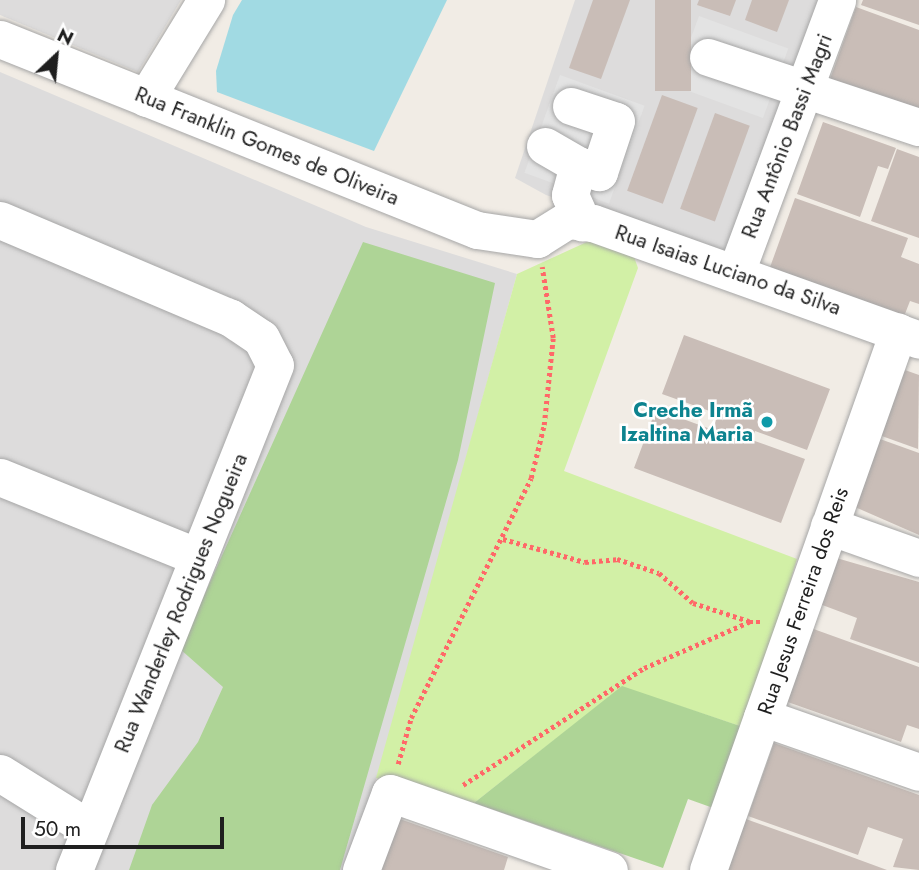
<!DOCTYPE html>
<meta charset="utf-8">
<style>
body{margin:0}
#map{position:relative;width:919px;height:870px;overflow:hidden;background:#f1ece5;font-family:Jost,sans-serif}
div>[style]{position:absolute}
.residential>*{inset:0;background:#dddcdc}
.grass>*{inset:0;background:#d2f0a6}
.forest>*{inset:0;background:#aed496}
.parking>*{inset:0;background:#e3e3e3;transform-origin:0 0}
.water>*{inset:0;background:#a1dae3}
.building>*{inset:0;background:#c9bdb7;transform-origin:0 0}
.path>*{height:4.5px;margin-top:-2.25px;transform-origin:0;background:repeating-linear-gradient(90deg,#ff6868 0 3.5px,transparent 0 7px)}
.roads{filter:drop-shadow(0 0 2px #a6a6a6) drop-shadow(0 0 2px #a6a6a6)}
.minor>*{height:37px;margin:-18.5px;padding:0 18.5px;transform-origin:18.5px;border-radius:18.5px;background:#fff}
.dots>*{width:19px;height:19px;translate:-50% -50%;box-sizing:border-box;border:4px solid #fff;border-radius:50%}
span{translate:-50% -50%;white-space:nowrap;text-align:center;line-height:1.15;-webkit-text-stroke:5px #fff;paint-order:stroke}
.street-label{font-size:21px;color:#1f1f1f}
.culture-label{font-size:21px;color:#0d838f;font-weight:700}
.right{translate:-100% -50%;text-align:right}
.north{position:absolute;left:21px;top:21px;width:70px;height:70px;-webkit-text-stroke:5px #fff;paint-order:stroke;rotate:26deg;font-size:19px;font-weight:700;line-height:28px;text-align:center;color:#1f1f1f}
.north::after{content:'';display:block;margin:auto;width:24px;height:32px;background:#1f1f1f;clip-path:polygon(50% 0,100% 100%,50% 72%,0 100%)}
.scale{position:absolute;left:21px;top:817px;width:203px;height:32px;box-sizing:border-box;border:4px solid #1f1f1f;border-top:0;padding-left:9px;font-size:21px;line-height:24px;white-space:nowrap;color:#1f1f1f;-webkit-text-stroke:5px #fff;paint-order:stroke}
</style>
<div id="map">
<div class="residential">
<div style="clip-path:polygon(0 0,181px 0,138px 72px,0 15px)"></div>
<div style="clip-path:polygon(575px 0,818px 0,724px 254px,546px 195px,515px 178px)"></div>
<div style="clip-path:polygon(0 72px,366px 227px,517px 274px,383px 759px,345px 870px,0 870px)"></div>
</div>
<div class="grass">
<div style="clip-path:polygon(589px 241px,633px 254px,638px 268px,564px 471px,797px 559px,746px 728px,622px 687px,474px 803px,376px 778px,517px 274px)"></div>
</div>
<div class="forest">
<div style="clip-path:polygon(363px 242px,495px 283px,458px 460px,340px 870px,129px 870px,152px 805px,198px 742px,223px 687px,180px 649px)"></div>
<div style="clip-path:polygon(622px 686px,746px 728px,716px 809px,688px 799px,663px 868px,474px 803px)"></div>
</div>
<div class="parking">
<div style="left:699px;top:16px;width:95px;height:74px;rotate:20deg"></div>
<div style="left:560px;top:75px;width:90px;height:104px;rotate:20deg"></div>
</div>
<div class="water">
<div style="clip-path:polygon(242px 0,447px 0,374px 151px,217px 92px,216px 71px,233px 15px)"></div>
</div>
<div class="building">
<div style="clip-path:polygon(593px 0,630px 0,601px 79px,569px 68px)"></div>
<div style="left:655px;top:0;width:36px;height:91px"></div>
<div style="clip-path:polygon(699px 0,736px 0,730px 16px,697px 5px)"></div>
<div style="clip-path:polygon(752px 0,789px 0,777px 32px,745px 20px)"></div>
<div style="clip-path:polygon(863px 0,919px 0,919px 25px,861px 5px)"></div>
<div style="clip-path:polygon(856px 7px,919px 30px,919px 111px,830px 79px)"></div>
<div style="left:662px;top:95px;width:38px;height:102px;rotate:20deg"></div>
<div style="left:715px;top:113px;width:37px;height:102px;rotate:20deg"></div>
<div style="clip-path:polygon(823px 122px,896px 148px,888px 169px,878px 166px,860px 217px,797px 194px)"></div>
<div style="clip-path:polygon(897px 149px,919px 157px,919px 238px,871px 221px)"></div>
<div style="clip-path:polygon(795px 198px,908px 238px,901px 257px,919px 264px,919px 304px,910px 301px,903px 319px,769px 270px)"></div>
<div style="clip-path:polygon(684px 335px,830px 389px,807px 450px,755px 431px,752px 440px,805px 459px,781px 523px,634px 468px,656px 409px,713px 430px,718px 414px,662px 394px)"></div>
<div style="clip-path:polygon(902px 369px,919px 375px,918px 449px,879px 435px)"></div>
<div style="clip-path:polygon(880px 439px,919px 453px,919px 535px,855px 507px)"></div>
<div style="clip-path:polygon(833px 557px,919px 582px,919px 663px,850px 639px,857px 618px,817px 603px)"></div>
<div style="clip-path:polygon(808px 627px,919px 667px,919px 729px,907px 725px,901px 742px,782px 700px)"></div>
<div style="clip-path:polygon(774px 743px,919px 795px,919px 870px,893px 867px,903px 839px,868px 827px,858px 855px,748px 816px)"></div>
<div style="clip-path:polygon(397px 818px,508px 857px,504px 870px,378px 870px)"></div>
<div style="clip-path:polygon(743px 818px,819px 845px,887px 870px,725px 870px)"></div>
</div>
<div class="path">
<div style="left:503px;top:539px;width:85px;rotate:15.7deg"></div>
<div style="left:585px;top:562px;width:32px;rotate:-5deg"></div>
<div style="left:617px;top:559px;width:44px;rotate:18.4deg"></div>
<div style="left:659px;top:573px;width:45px;rotate:41.4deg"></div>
<div style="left:693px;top:603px;width:59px;rotate:17.8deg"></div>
<div style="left:398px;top:764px;width:48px;rotate:-74.2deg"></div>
<div style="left:411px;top:718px;width:268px;rotate:-63.4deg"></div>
<div style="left:531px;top:478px;width:55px;rotate:-76.2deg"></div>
<div style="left:544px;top:425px;width:87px;rotate:-84.1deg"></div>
<div style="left:553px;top:338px;width:72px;rotate:-98.8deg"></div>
<div style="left:463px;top:785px;width:216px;rotate:-32.9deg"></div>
<div style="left:644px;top:668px;width:115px;rotate:-23.7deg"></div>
<div style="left:749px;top:622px;width:14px"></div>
</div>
<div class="roads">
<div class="minor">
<div style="left:0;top:39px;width:514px;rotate:21.82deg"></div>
<div style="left:477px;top:230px;width:61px;rotate:8.5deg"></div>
<div style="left:537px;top:239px;width:36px;rotate:-32deg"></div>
<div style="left:568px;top:220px;width:25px;rotate:7deg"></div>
<div style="left:593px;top:223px;width:346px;rotate:19.7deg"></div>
<div style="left:708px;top:57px;width:222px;rotate:18.4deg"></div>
<div style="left:146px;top:98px;width:115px;rotate:-58.5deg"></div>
<div style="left:571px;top:106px;width:47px;rotate:18.4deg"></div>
<div style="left:616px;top:121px;width:54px;rotate:108.4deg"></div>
<div style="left:599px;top:172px;width:22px;rotate:-162deg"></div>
<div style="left:545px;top:146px;width:38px;rotate:30deg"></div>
<div style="left:578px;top:165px;width:31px;rotate:105deg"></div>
<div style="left:570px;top:195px;width:30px;rotate:66deg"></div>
<div style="left:0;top:220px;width:251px;rotate:23deg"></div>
<div style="left:231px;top:318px;width:36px;rotate:34deg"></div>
<div style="left:261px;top:338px;width:30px;rotate:63deg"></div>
<div style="left:275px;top:365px;width:544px;rotate:111.7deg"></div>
<div style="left:736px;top:272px;width:290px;rotate:-69.6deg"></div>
<div style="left:0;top:477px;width:214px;rotate:22deg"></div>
<div style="left:829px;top:526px;width:96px;rotate:19.6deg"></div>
<div style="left:762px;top:717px;width:166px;rotate:19.3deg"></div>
<div style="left:0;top:773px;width:106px;rotate:31.9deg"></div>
<div style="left:361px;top:870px;width:82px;rotate:-69.4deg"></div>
<div style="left:390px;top:793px;width:232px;rotate:19.4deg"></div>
<div style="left:708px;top:870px;width:571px;rotate:-70.55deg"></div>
</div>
</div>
<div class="dots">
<div style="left:767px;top:422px;background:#0f9aa8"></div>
</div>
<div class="street-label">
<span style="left:787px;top:136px;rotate:-69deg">Rua Antônio Bassi Magri</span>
<span style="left:267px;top:146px;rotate:22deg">Rua Franklin Gomes de Oliveira</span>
<span style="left:728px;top:270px;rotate:19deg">Rua Isaias Luciano da Silva</span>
<span style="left:803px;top:601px;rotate:-71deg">Rua Jesus Ferreira dos Reis</span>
<span style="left:181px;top:603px;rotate:-68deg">Rua Wanderley Rodrigues Nogueira</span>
</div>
<div class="culture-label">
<span class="right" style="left:753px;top:422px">Creche Irmã<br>Izaltina Maria</span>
</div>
<div class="north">N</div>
<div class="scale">50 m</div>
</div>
